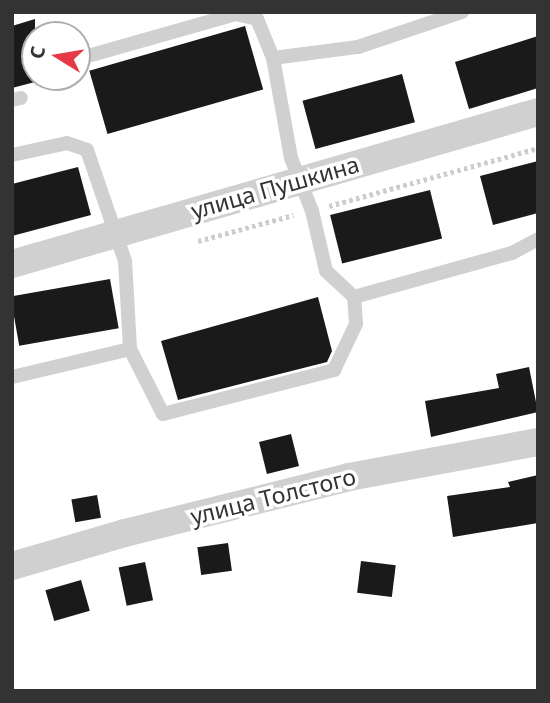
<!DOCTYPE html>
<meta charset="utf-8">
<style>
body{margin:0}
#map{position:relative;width:550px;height:703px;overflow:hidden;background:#fff;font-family:"Noto Sans",sans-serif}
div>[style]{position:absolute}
.building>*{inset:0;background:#1a1a1a;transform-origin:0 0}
.path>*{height:4.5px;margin-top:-2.25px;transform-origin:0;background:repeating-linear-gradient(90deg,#cdcdcd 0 3.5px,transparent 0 7px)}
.service>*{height:14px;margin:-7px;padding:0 7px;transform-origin:7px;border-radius:7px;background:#d0d0d0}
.minor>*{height:28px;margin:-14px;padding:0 14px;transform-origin:14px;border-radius:14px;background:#d0d0d0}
span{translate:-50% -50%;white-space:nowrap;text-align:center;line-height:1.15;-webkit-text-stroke:7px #fff;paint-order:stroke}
.street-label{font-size:23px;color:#333}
.frame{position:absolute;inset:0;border:14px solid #333;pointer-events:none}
.north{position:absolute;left:21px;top:21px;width:70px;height:70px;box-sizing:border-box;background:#fff;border:2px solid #adadad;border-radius:50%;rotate:281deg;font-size:19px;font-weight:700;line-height:28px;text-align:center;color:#333}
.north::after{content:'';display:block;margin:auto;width:24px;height:32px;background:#e63946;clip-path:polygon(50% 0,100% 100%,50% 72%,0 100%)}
</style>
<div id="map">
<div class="building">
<div style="clip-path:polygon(35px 19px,35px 82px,12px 88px,12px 26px)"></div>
<div style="left:245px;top:26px;width:66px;height:162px;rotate:74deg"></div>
<div style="clip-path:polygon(538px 36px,538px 88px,469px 109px,455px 62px)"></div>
<div style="left:402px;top:74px;width:50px;height:103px;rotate:75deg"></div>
<div style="clip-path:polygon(538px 161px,538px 213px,493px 225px,480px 176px)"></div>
<div style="clip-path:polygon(78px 167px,91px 215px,12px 236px,12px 184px)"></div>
<div style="left:430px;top:190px;width:50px;height:103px;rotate:76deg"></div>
<div style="left:110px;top:279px;width:50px;height:101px;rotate:80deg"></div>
<div style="clip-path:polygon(318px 297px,332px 351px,327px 362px,178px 400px,161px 341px)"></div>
<div style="clip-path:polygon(529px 367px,538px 412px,431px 437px,425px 401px,499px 388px,496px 374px)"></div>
<div style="left:291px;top:434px;width:33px;height:33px;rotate:76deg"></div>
<div style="clip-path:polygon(538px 475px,538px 523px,453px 537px,447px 496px,510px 487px,508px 482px)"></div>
<div style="left:97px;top:495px;width:23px;height:26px;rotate:80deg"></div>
<div style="left:228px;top:543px;width:28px;height:31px;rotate:82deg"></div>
<div style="left:361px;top:561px;width:35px;height:32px;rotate:7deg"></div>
<div style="left:145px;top:562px;width:39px;height:27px;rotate:78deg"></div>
<div style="left:81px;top:580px;width:32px;height:37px;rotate:74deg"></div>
</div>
<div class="path">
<div style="left:329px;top:206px;width:217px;rotate:-15.5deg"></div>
<div style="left:198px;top:241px;width:99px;rotate:-15.2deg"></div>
</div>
<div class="service">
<div style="left:273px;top:58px;width:86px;rotate:-7.4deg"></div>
<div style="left:358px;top:47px;width:110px;rotate:-18.6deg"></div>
<div style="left:12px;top:100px;width:9px;rotate:-13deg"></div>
<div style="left:12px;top:155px;width:56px;rotate:-12.3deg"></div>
<div style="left:67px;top:143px;width:21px;rotate:19deg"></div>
<div style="left:87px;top:150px;width:117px;rotate:71.1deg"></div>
<div style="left:125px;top:261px;width:88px;rotate:86.7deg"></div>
<div style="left:130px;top:349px;width:73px;rotate:63.1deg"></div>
<div style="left:163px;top:414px;width:177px;rotate:-14.4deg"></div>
<div style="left:334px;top:370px;width:51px;rotate:-64.4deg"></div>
<div style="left:356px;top:324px;width:27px;rotate:-94deg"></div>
<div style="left:354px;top:297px;width:38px;rotate:-137deg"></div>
<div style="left:326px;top:271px;width:62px;rotate:-103.1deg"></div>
<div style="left:312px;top:211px;width:57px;rotate:-111.6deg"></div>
<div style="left:291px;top:158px;width:102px;rotate:-100.2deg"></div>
<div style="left:273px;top:58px;width:42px;rotate:-112.3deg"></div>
<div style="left:257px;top:19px;width:22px;rotate:-167deg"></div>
<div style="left:236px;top:14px;width:154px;rotate:164.2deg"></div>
<div style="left:354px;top:297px;width:164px;rotate:-15.6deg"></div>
<div style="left:512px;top:253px;width:30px;rotate:-28deg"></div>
<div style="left:12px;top:377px;width:121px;rotate:-13.3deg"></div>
</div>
<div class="minor">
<div style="left:12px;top:264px;width:548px;rotate:-16.12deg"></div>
<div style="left:12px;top:566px;width:118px;rotate:-16.3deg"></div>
<div style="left:125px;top:533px;width:231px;rotate:-14deg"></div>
<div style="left:349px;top:477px;width:192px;rotate:-10.5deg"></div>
</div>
<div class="street-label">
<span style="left:275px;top:187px;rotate:-16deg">улица Пушкина</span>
<span style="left:273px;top:496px;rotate:-14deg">улица Толстого</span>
</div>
<div class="frame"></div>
<div class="north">С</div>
</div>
